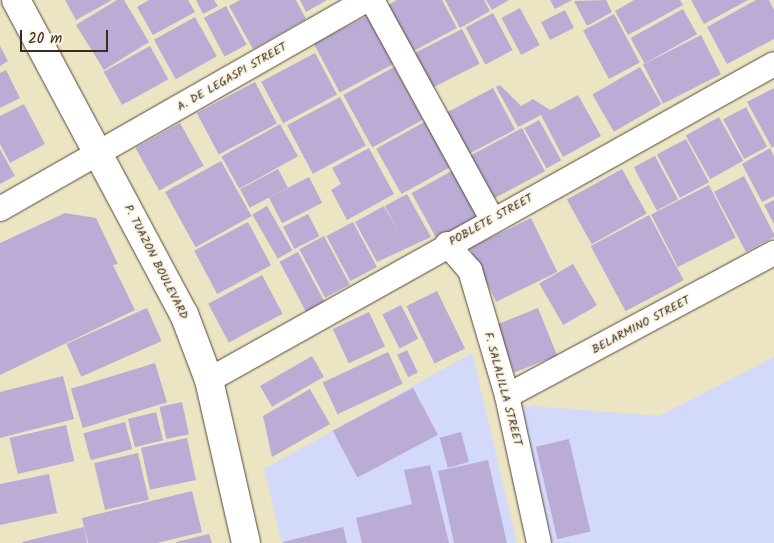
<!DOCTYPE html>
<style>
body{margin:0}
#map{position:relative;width:774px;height:543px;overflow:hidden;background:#ece5c4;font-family:Kalam,sans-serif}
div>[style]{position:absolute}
.built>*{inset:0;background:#d3d9f9}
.building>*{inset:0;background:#bbacd5;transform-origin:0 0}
.roads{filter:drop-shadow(0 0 1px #564637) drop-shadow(0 0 1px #564637)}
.street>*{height:24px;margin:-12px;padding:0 12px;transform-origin:12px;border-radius:12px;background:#fff}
.secondary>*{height:28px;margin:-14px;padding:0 14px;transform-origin:14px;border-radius:14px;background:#fff}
span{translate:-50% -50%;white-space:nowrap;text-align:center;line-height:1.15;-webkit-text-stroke:4px #fcf5e5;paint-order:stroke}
.street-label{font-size:12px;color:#3b2a1e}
.scale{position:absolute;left:20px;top:30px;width:88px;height:22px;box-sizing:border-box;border:2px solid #3b2a1e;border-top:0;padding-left:6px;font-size:15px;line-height:18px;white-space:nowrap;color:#3b2a1e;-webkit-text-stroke:4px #fcf5e5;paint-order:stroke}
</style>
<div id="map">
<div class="built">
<div style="clip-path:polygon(472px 353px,517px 543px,282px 543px,264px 469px)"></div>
<div style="clip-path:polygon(774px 357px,774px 543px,551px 543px,520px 405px,659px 416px)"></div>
</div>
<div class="building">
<div style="clip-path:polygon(65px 0,112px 0,76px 20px)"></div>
<div style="clip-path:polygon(117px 0,124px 0,149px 42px,104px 70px,76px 25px)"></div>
<div style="clip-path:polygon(149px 0,188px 0,195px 12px,153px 35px,137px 7px)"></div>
<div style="clip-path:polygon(196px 0,214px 0,218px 6px,203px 14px)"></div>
<div style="clip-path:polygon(240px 0,296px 0,306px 19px,253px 49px,229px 6px)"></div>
<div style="clip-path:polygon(300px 0,327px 0,306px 12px)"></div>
<div style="clip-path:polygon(397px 0,442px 0,457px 28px,406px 55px,381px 9px)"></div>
<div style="clip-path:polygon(445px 0,484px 0,490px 11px,460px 28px)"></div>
<div style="clip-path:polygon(486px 0,509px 0,492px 10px)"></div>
<div style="clip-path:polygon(550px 0,572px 0,555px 9px)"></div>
<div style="clip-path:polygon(606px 0,612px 12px,587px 26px,574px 1px)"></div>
<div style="clip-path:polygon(634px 0,680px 0,683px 5px,628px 35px,615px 11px)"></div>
<div style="clip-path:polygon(691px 0,748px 0,704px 24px)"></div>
<div style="clip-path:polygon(756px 0,769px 0,774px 10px,774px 39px,727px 64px,707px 27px)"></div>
<div style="left:226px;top:6px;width:44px;height:25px;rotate:62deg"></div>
<div style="left:520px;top:8px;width:42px;height:21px;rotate:62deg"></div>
<div style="left:683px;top:9px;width:29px;height:60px;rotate:61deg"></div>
<div style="left:565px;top:10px;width:20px;height:27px;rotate:63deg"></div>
<div style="left:374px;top:12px;width:55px;height:68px;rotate:62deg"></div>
<div style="left:493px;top:13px;width:42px;height:31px;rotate:62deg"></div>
<div style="left:614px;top:14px;width:55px;height:35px;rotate:62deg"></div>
<div style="left:195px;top:17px;width:45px;height:47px;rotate:61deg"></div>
<div style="left:462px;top:29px;width:39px;height:58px;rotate:63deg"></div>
<div style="left:701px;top:35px;width:44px;height:65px;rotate:63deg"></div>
<div style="clip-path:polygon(0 46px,8px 61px,0 66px)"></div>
<div style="left:150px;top:46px;width:38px;height:53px;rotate:61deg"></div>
<div style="left:315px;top:53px;width:47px;height:61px;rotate:62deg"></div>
<div style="left:394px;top:67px;width:60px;height:58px;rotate:61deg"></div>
<div style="left:640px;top:67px;width:43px;height:55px;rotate:60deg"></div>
<div style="clip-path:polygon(6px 70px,20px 98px,0 108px,0 73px)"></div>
<div style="left:255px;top:82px;width:47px;height:66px;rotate:62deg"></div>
<div style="clip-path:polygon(500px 85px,521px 106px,533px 99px,550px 110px,578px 95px,601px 136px,563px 157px,541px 115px,518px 127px,496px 87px)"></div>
<div style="left:493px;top:88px;width:47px;height:54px;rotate:62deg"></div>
<div style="clip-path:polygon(774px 88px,774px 146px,772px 148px,747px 102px)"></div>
<div style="left:340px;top:97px;width:55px;height:60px;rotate:62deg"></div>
<div style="clip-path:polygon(24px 104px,45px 144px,10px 163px,0 144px,0 116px)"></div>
<div style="left:746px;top:107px;width:45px;height:26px;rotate:62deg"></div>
<div style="left:719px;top:117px;width:50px;height:38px;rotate:61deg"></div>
<div style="left:539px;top:120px;width:46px;height:17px;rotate:61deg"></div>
<div style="left:426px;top:121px;width:52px;height:57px;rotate:61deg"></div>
<div style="left:180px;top:123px;width:49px;height:51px;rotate:61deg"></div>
<div style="left:280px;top:124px;width:37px;height:67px;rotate:61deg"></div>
<div style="left:522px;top:128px;width:49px;height:60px;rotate:62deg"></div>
<div style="left:686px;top:139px;width:49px;height:33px;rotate:62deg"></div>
<div style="clip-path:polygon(369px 148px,394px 194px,347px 220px,331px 190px,341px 184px,332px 168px)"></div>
<div style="clip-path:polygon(770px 148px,774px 156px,774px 196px,762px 202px,742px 164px)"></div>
<div style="clip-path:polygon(0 149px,15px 176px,0 184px)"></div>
<div style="left:655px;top:156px;width:49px;height:24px;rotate:62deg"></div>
<div style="left:221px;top:161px;width:63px;height:64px;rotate:61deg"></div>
<div style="left:457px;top:168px;width:54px;height:52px;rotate:61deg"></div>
<div style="left:278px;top:169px;width:21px;height:43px;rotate:62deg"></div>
<div style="left:622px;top:169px;width:51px;height:63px;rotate:61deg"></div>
<div style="clip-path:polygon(744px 176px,774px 234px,774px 237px,746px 252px,714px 192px)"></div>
<div style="left:309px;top:177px;width:29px;height:45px;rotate:63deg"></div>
<div style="left:709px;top:185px;width:59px;height:65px;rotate:63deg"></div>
<div style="clip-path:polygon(407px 194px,431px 237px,377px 262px,355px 222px,384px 206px,399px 233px,385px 206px)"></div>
<div style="clip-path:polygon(774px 200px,774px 224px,764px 205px)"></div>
<div style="left:267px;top:206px;width:51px;height:17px;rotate:60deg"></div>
<div style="clip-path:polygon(65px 213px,96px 218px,118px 264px,113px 265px,135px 310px,0 375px,0 243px)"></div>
<div style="left:308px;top:214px;width:25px;height:28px;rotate:63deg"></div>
<div style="left:649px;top:215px;width:74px;height:66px;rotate:62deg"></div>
<div style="left:531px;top:218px;width:60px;height:68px;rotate:64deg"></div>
<div style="left:248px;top:222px;width:49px;height:61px;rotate:62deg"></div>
<div style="left:353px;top:222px;width:51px;height:30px;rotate:62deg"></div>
<div style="left:324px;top:236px;width:55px;height:28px;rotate:62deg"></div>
<div style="left:298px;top:252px;width:57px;height:21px;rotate:62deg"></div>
<div style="left:573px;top:264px;width:48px;height:39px;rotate:60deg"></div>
<div style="left:262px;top:275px;width:44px;height:61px;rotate:62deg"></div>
<div style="left:437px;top:291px;width:64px;height:34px;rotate:64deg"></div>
<div style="left:401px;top:305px;width:38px;height:21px;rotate:63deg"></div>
<div style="left:147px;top:308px;width:36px;height:88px;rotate:66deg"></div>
<div style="left:538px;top:308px;width:51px;height:46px;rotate:68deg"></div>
<div style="left:369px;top:312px;width:38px;height:40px;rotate:65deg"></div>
<div style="left:407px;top:350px;width:25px;height:11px;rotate:64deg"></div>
<div style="left:388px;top:352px;width:35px;height:72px;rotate:65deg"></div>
<div style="left:312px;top:356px;width:24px;height:60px;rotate:60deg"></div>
<div style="left:155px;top:363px;width:41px;height:88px;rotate:73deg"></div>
<div style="clip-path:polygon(63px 376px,74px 419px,0 438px,0 392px)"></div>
<div style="left:413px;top:388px;width:53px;height:91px;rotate:62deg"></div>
<div style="clip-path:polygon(310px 389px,330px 424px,272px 457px,263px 416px)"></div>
<div style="left:182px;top:402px;width:33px;height:23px;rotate:78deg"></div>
<div style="left:156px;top:412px;width:29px;height:29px;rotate:76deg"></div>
<div style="left:125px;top:422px;width:28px;height:43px;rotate:75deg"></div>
<div style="left:66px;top:425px;width:37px;height:58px;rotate:77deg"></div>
<div style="left:461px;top:432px;width:31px;height:22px;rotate:75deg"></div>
<div style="left:187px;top:438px;width:43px;height:47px;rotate:78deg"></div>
<div style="left:569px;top:439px;width:95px;height:34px;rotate:77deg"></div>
<div style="left:138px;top:453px;width:48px;height:45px;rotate:77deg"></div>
<div style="clip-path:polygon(488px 460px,507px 543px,454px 543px,438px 471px)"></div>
<div style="clip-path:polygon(430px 465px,449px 543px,362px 543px,356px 518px,412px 504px,404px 470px)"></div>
<div style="clip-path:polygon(49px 474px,57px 513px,0 525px,0 484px)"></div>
<div style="clip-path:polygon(192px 491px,202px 532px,157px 543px,88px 543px,82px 518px)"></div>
<div style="clip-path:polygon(84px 527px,87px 543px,22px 543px,22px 542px)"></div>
<div style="clip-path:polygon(343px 527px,347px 543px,283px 543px,283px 542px)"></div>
<div style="clip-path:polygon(209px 534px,212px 543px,176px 543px,176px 542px)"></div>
</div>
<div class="roads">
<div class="street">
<div style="left:372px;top:0;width:250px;rotate:61.3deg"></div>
<div style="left:0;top:209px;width:421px;rotate:-29.7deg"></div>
<div style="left:447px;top:244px;width:35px;rotate:49deg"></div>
<div style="left:470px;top:270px;width:131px;rotate:73.6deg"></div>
<div style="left:507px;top:396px;width:150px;rotate:77.7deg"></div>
<div style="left:209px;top:380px;width:647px;rotate:-29.22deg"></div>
<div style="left:507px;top:396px;width:303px;rotate:-28.2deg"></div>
</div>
<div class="secondary">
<div style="left:16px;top:0;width:356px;rotate:61.9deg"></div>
<div style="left:184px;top:314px;width:71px;rotate:69.3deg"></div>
<div style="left:209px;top:380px;width:167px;rotate:77.2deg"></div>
</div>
</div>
<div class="street-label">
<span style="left:232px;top:77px;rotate:-30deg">A. DE LEGASPI STREET</span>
<span style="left:491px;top:220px;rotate:-29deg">POBLETE STREET</span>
<span style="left:156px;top:262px;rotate:63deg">P. TUAZON BOULEVARD</span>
<span style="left:641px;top:325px;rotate:-28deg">BELARMINO STREET</span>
<span style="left:503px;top:389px;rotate:75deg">F. SALALILLA STREET</span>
</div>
<div class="scale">20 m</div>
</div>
